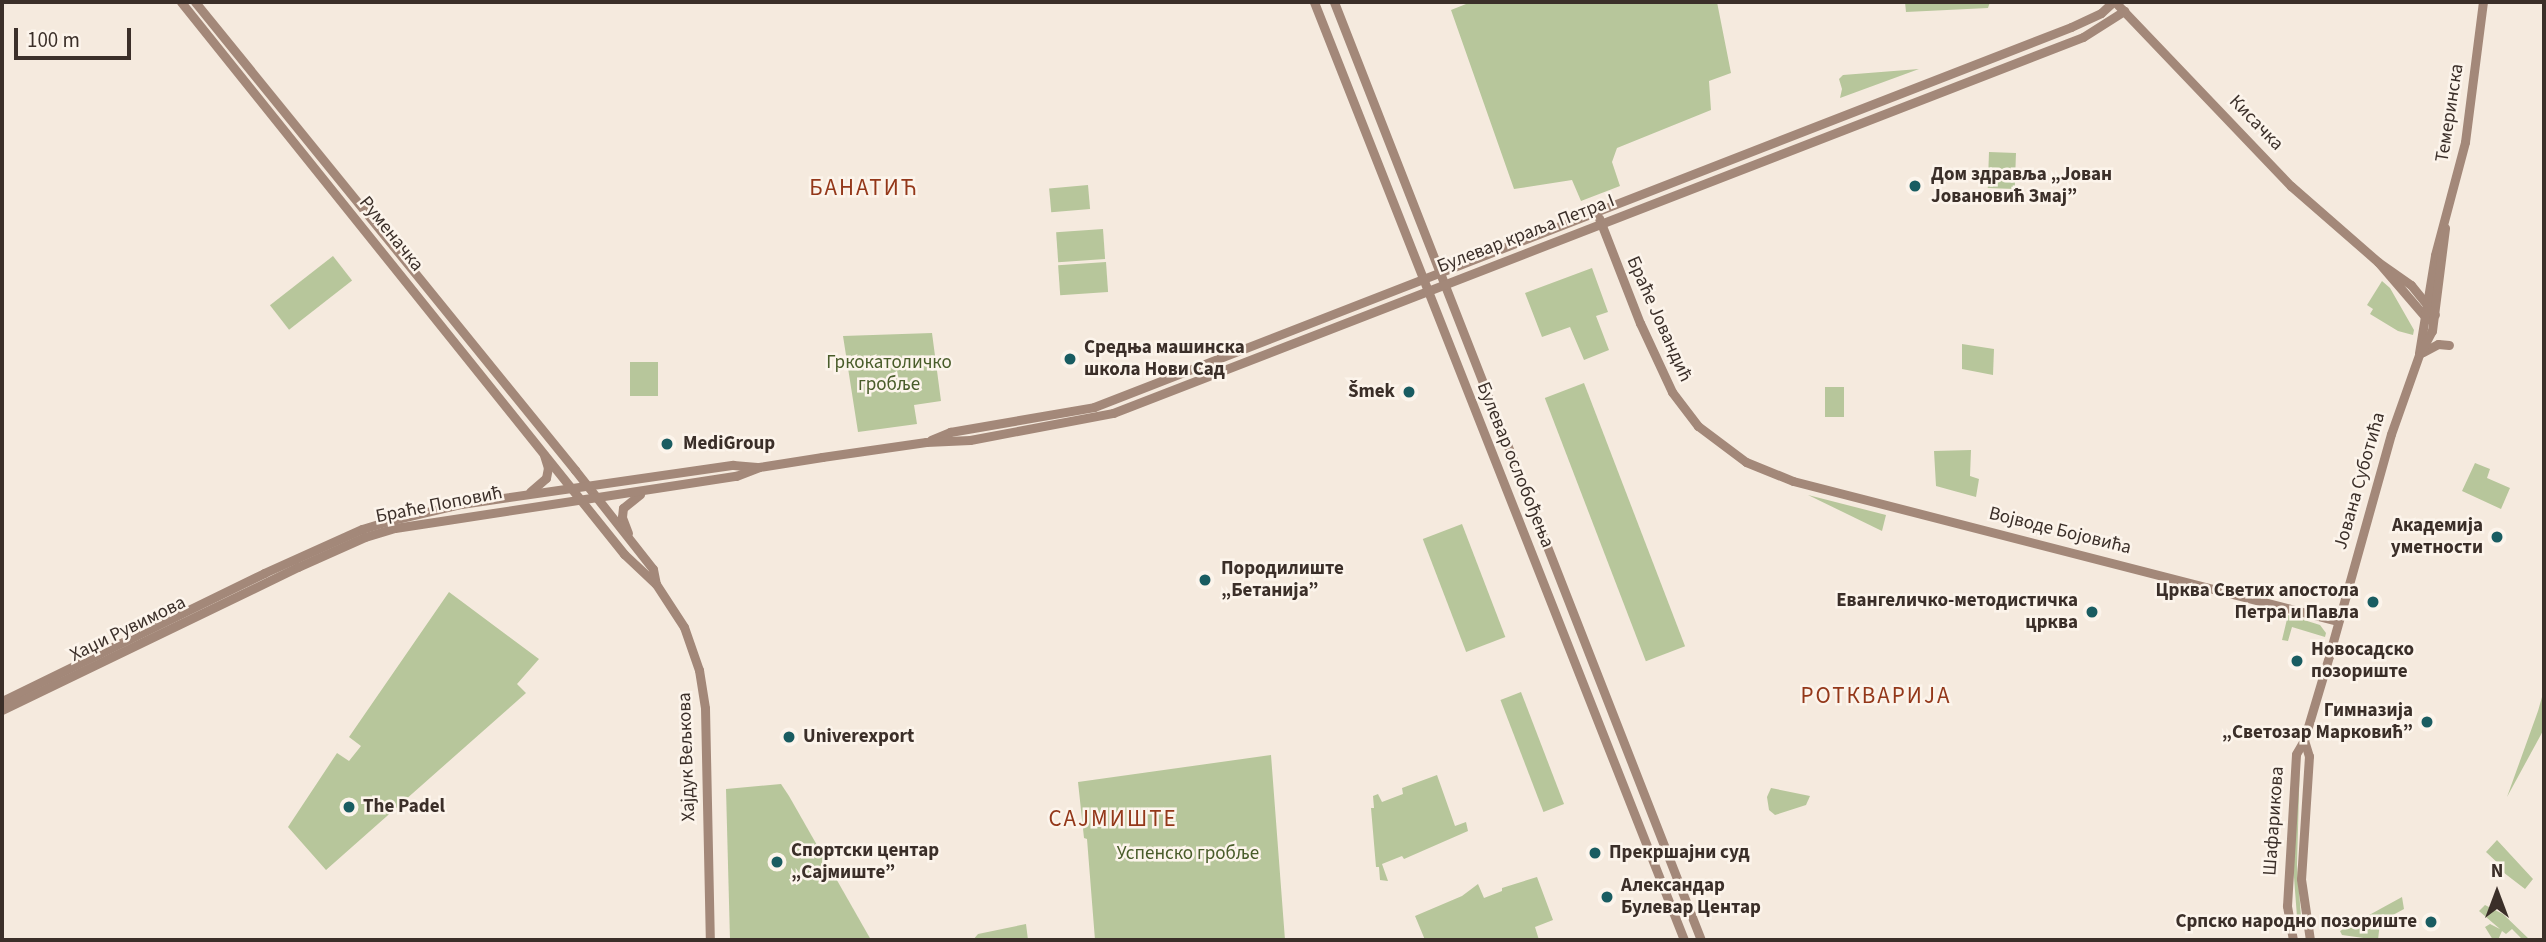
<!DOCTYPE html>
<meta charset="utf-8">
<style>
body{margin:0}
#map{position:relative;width:2546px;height:942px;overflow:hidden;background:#f5eade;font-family:"Source Sans 3",sans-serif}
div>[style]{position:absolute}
.green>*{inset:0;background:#b7c69b;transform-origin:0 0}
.secondary>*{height:9px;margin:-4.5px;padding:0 4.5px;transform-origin:4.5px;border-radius:4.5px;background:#a38879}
.dots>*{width:19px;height:19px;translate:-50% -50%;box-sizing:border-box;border:4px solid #fcf4eb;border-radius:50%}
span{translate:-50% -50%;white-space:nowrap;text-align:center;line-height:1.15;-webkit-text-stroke:5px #fcf4eb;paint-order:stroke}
.street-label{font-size:19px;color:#3b2f29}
.poi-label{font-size:19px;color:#3b2f29;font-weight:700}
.left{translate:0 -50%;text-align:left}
.right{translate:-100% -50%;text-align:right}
.park-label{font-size:19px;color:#495c2a}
.quarter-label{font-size:23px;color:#933719;letter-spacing:2px}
.frame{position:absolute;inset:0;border:4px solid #3b2f29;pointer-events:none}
.north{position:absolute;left:2462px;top:858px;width:70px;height:70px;-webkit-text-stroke:5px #fcf4eb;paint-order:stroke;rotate:0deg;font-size:19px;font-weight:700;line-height:28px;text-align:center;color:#3b2f29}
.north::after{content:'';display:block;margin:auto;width:24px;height:32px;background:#3b2f29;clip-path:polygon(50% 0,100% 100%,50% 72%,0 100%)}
.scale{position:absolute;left:14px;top:28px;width:117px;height:32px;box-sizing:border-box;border:4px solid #3b2f29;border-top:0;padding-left:9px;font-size:21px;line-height:24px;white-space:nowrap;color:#3b2f29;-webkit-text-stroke:5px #fcf4eb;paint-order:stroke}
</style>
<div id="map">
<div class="green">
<div style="clip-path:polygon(1471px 2px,1717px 2px,1731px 73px,1709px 81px,1711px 110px,1617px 148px,1612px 162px,1620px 186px,1581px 201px,1572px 180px,1514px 189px,1451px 10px)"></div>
<div style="clip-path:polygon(1905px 2px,1990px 2px,1988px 8px,1906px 12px)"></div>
<div style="clip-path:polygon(1919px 69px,1840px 98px,1842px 89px,1839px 79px,1843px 75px)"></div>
<div style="left:1989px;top:152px;width:27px;height:36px;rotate:2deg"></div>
<div style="left:1088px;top:185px;width:24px;height:39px;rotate:85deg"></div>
<div style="left:1103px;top:229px;width:30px;height:47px;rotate:86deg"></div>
<div style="left:333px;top:256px;width:31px;height:80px;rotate:52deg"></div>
<div style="left:1106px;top:262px;width:30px;height:48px;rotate:86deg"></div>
<div style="clip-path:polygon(1592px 268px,1608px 312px,1596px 316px,1609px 350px,1584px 360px,1570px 327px,1542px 337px,1525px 293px)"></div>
<div style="clip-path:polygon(2382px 281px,2390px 288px,2414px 330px,2413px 335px,2398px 331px,2370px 314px,2373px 309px,2367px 305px)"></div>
<div style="clip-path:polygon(932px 333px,941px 401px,914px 405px,917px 424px,858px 432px,843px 336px)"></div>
<div style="clip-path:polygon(1962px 344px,1994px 349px,1993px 375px,1962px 369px)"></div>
<div style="left:630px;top:362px;width:28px;height:34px"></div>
<div style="left:1584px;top:383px;width:282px;height:42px;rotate:69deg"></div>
<div style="left:1825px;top:387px;width:19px;height:30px"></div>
<div style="clip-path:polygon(1971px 450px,1970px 476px,1979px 479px,1976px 497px,1936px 486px,1934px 451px)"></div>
<div style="clip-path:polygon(2475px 463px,2490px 469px,2487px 478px,2510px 488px,2501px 509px,2462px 491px)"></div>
<div style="clip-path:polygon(1808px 495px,1886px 515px,1882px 531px)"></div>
<div style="left:1462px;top:524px;width:121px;height:42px;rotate:69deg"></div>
<div style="clip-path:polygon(449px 592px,539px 659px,517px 684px,526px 693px,326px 870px,288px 827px,337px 753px,349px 761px,361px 746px,349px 737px)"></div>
<div style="clip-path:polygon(2288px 615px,2320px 625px,2326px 633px,2325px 637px,2292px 627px,2288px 641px,2282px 640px)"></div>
<div style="left:1521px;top:692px;width:120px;height:22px;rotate:69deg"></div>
<div style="clip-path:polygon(2542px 697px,2544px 729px,2507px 797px,2538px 711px)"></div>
<div style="clip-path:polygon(1271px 755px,1285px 940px,1095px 940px,1087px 839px,1084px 838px,1078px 782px)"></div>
<div style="clip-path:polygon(2300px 758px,2297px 865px,2301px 917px,2297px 917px,2293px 864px)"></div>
<div style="clip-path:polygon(1437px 775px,1455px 826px,1466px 822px,1468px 831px,1404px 859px,1402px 856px,1382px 864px,1388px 881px,1380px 880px,1379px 867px,1376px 867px,1371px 808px,1374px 808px,1373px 796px,1378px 794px,1382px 802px,1403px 794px,1402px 788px)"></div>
<div style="clip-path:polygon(781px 784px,789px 796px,871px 940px,730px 940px,726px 789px)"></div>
<div style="clip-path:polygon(1771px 788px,1810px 796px,1806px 805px,1775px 815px,1769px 810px,1767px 797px)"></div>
<div style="clip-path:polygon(2497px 840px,2533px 879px,2525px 889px,2499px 869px,2501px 866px,2486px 852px)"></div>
<div style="clip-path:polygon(1537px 877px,1553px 920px,1535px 927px,1539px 940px,1425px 940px,1415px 916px,1462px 896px,1478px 884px,1484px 898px,1502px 891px,1502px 888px)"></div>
<div style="clip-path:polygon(2402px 897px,2404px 909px,2380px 922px,2378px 940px,2342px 935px,2340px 931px)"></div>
<div style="clip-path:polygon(2485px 905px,2503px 914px,2530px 940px,2523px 940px,2512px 929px,2506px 934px,2502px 931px,2498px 940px,2493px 940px,2485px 927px,2490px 924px,2500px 929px,2479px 911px)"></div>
<div style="clip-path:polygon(1026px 924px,1028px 940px,973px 940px,978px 934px)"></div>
</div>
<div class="secondary">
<div style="left:181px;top:2px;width:708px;rotate:51.25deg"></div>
<div style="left:624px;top:554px;width:44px;rotate:43.2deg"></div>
<div style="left:656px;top:584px;width:51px;rotate:56.9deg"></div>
<div style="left:684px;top:627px;width:46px;rotate:70.8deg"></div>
<div style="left:699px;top:670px;width:38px;rotate:81deg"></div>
<div style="left:705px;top:708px;width:232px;rotate:88.8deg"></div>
<div style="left:195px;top:2px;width:603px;rotate:50.92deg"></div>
<div style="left:575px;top:470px;width:126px;rotate:51.8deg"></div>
<div style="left:653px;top:569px;width:15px;rotate:79deg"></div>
<div style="left:1314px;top:2px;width:1008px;rotate:68.47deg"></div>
<div style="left:1334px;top:2px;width:1007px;rotate:68.63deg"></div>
<div style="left:2115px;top:2px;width:255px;rotate:46.3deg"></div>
<div style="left:2291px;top:186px;width:116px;rotate:41.1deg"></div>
<div style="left:2378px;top:262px;width:40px;rotate:34.9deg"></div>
<div style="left:2411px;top:285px;width:38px;rotate:51deg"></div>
<div style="left:1599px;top:218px;width:113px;rotate:68.7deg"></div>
<div style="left:1640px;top:323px;width:76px;rotate:65.1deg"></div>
<div style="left:1672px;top:392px;width:43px;rotate:52.6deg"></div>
<div style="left:1698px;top:426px;width:60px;rotate:36.9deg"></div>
<div style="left:1746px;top:462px;width:51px;rotate:22deg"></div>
<div style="left:1793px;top:481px;width:563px;rotate:14.41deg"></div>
<div style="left:2379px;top:263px;width:74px;rotate:49.4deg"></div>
<div style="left:2423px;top:352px;width:17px;rotate:-28deg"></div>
<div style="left:2438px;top:344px;width:11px;rotate:5deg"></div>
<div style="left:2419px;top:353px;width:99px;rotate:-80.7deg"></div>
<div style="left:2435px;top:255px;width:117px;rotate:-75.1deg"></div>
<div style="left:2465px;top:142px;width:141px;rotate:-82.7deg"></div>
<div style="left:931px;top:440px;width:21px;rotate:-23deg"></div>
<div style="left:950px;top:432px;width:146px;rotate:-9.8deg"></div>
<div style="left:1094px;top:407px;width:1048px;rotate:-21.25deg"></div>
<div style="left:2071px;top:27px;width:33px;rotate:-25deg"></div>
<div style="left:2101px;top:13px;width:16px;rotate:-43deg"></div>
<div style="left:530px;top:492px;width:21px;rotate:-41deg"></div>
<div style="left:546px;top:478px;width:10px;rotate:-79deg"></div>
<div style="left:548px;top:468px;width:14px;rotate:-107deg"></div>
<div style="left:628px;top:533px;width:17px;rotate:-111deg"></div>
<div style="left:622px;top:517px;width:9px;rotate:-84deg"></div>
<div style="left:623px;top:508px;width:22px;rotate:-39deg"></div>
<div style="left:2px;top:701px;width:292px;rotate:-26deg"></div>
<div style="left:264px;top:573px;width:107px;rotate:-24.2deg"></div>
<div style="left:362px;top:529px;width:31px;rotate:-17deg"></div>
<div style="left:392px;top:520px;width:71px;rotate:-13.1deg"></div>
<div style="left:461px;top:504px;width:275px;rotate:-8.2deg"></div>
<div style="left:733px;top:465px;width:24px;rotate:5deg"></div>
<div style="left:2px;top:710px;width:329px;rotate:-25.8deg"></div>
<div style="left:298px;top:567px;width:73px;rotate:-24.1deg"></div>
<div style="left:365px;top:537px;width:31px;rotate:-17deg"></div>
<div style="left:395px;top:528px;width:345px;rotate:-8.7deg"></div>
<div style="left:736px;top:476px;width:25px;rotate:-21deg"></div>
<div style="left:759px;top:467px;width:64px;rotate:-9deg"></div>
<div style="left:822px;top:457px;width:105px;rotate:-8.2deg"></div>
<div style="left:926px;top:442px;width:44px;rotate:-2.6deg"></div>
<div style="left:970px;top:440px;width:146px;rotate:-10.7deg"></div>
<div style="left:1113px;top:413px;width:1040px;rotate:-21.19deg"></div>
<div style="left:2083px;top:37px;width:49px;rotate:-32.4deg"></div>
<div style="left:2304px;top:740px;width:17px;rotate:73deg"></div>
<div style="left:2309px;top:756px;width:123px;rotate:93.7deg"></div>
<div style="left:2301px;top:879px;width:62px;rotate:81.6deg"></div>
<div style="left:2293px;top:940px;width:35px;rotate:-100deg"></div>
<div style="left:2287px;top:906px;width:152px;rotate:-86.6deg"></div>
<div style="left:2296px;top:754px;width:16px;rotate:-60deg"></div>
<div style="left:2304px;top:740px;width:88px;rotate:-73.4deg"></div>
<div style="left:2329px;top:656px;width:230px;rotate:-74.4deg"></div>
<div style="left:2391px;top:434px;width:84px;rotate:-70.5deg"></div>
<div style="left:2419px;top:355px;width:27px;rotate:-62deg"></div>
<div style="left:2432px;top:331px;width:104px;rotate:-82.8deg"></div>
</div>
<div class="dots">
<div style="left:1915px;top:186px;background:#195c61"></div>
<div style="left:1070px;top:359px;background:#195c61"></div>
<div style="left:1409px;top:392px;background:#195c61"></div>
<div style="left:667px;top:444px;background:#195c61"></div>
<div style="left:2497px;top:537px;background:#195c61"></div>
<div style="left:1205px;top:580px;background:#195c61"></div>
<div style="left:2373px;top:602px;background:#195c61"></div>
<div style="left:2092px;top:612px;background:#195c61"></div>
<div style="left:2297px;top:661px;background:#195c61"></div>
<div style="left:2427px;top:722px;background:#195c61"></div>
<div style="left:789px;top:737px;background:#195c61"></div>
<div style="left:349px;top:807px;background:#195c61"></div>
<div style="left:1595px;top:853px;background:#195c61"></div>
<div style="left:777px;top:862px;background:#195c61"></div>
<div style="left:1607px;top:897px;background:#195c61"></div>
<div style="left:2431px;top:922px;background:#195c61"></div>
</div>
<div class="street-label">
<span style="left:2450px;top:113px;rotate:-81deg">Темеринска</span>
<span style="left:2256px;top:123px;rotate:46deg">Кисачка</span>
<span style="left:391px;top:234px;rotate:51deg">Руменачка</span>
<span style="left:1526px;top:234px;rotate:-21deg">Булевар краља Петра I</span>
<span style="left:1659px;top:319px;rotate:66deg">Браће Јовандић</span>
<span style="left:1515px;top:465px;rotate:68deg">Булевар ослобођења</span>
<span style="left:2360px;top:481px;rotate:-74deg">Јована Суботића</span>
<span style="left:439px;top:505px;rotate:-11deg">Браће Поповић</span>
<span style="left:2060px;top:531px;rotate:14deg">Војводе Бојовића</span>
<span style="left:128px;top:629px;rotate:-26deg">Хаџи Рувимова</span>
<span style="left:687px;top:757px;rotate:-92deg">Хајдук Вељкова</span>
<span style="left:2274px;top:821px;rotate:-86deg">Шафарикова</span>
</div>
<div class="poi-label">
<span class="left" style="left:1931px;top:186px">Дом здравља „Јован<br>Јовановић Змај”</span>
<span class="left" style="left:1084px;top:359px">Средња машинска<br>школа Нови Сад</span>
<span class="right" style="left:1395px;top:392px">Šmek</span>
<span class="left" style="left:683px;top:444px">MediGroup</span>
<span class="right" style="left:2483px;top:537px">Академија<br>уметности</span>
<span class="left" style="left:1221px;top:580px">Породилиште<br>„Бетанија”</span>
<span class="right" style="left:2359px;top:602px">Црква Светих апостола<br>Петра и Павла</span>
<span class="right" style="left:2078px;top:612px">Евангеличко-методистичка<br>црква</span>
<span class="left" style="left:2311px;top:661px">Новосадско<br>позориште</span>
<span class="right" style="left:2413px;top:722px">Гимназија<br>„Светозар Марковић”</span>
<span class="left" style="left:803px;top:737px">Univerexport</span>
<span class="left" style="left:363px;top:807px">The Padel</span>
<span class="left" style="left:791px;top:862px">Спортски центар<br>„Сајмиште”</span>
<span class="left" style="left:1609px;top:853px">Прекршајни суд</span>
<span class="left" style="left:1621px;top:897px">Александар<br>Булевар Центар</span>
<span class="right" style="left:2417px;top:922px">Српско народно позориште</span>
</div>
<div class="park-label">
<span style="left:889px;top:374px">Гркокатоличко<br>гробље</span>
<span style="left:1188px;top:854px">Успенско гробље</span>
</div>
<div class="quarter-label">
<span style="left:864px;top:188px">БАНАТИЋ</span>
<span style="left:1876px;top:696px">РОТКВАРИЈА</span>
<span style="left:1113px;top:819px">САЈМИШТЕ</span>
</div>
<div class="frame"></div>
<div class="north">N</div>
<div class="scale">100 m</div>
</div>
